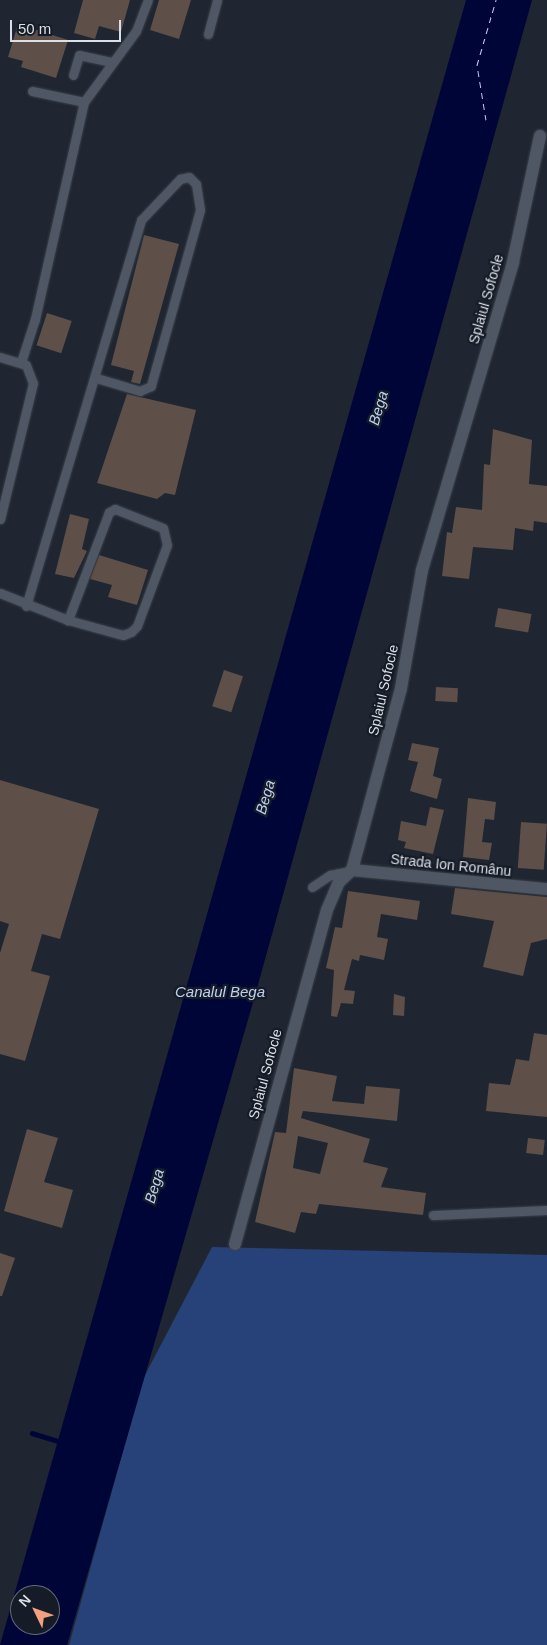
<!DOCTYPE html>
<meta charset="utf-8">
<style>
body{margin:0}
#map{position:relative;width:547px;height:1645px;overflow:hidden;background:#1f2631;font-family:Helvetica,sans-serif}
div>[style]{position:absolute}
.green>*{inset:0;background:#274278}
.water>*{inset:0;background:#000538}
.stream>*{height:4.5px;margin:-2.25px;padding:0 2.25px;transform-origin:2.25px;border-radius:2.25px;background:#000538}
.ferry>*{height:1px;margin-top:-0.5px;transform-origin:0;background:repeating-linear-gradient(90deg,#bed1f2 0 6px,transparent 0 11px)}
.building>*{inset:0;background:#5e4f49;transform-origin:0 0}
.roads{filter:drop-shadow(0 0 1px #3b404a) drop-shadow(0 0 1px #3b404a)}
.lane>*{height:9px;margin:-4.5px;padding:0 4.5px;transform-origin:4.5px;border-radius:4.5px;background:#505764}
.street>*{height:12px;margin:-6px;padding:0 6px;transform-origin:6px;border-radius:6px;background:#505764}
span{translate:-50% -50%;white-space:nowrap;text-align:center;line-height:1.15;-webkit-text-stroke:4.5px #161c27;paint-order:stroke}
.street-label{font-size:14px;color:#dbdfe7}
.water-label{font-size:15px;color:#bed1f2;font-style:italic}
.north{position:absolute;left:10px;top:1585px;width:50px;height:50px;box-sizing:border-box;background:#161c27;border:1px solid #656a74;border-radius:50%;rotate:312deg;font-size:14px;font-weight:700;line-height:20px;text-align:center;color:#dbdfe7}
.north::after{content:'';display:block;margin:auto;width:18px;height:22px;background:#f2a080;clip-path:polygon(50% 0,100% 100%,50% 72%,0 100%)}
.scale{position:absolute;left:10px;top:20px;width:111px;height:22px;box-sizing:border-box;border:2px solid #dbdfe7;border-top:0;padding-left:6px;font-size:15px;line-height:18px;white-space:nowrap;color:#dbdfe7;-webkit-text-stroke:4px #161c27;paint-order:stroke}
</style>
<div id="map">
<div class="green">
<div style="clip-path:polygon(212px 1247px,547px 1255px,547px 1645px,69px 1645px,143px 1379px)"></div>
</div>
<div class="water">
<div style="clip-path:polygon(evenodd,466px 0,532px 0,254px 999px,67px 1645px,0 1645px,466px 0,20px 1595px,50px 1595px,50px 1625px,20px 1625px,20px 1595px)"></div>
</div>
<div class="stream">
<div style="left:32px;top:1433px;width:28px;rotate:17deg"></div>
</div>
<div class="ferry">
<div style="left:486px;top:120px;width:56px;rotate:-99.3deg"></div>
<div style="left:477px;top:65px;width:68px;rotate:-73.7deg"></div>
</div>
<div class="building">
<div style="clip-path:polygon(83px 0,130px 0,121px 32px,99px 26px,95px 39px,74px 33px)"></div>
<div style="clip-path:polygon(159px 0,191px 0,179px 39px,150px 30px)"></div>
<div style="clip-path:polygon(18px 24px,68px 40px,56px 78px,21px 67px,23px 61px,8px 57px)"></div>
<div style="clip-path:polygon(144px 235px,179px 244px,140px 384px,131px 382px,134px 371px,111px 365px)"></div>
<div style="left:47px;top:313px;width:26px;height:34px;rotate:18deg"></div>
<div style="clip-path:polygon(127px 394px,196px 410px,175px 495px,165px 493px,157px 499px,97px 483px)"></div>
<div style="clip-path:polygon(493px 429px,532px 440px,529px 484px,547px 486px,547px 523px,534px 521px,533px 531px,515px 528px,513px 550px,473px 547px,469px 579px,442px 576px,447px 532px,452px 533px,456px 507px,482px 510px,484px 464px,490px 465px)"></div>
<div style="clip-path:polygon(70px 514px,89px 519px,82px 549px,87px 551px,74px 578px,55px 574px)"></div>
<div style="clip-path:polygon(99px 555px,148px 570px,137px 605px,108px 597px,112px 585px,90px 579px)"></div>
<div style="left:498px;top:608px;width:34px;height:19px;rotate:10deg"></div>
<div style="left:224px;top:670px;width:20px;height:38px;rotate:18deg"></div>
<div style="left:436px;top:687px;width:22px;height:14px;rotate:3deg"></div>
<div style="clip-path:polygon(412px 743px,439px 748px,433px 776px,442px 779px,437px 799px,410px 791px,418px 762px,408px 760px)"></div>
<div style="clip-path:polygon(0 780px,99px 809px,60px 939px,42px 934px,31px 971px,50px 976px,25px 1061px,0 1054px,0 953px,9px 924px,0 921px)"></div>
<div style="clip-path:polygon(468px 798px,496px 802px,494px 820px,485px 819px,482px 842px,492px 843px,489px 860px,463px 857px)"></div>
<div style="clip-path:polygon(430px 807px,444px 810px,433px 854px,404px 848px,406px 842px,398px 840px,401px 821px,426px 826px)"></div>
<div style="left:521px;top:822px;width:26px;height:46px;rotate:4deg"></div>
<div style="clip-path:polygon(455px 888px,547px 897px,547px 939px,531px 943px,523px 976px,483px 967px,494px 921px,451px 914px)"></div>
<div style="clip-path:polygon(348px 891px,420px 901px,417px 920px,381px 914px,377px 937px,388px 939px,384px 960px,360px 955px,359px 961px,352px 959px,344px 990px,355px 991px,353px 1004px,341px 1003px,337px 1017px,331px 1016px,334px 970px,326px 968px,335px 927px,342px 928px)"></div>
<div style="clip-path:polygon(394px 994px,405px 997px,404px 1016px,393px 1015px)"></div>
<div style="clip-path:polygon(534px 1033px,547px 1035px,547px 1117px,486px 1111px,489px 1083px,510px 1085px,516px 1059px,529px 1061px)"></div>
<div style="clip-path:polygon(evenodd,294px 1068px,337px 1076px,332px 1101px,364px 1104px,366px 1086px,400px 1089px,397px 1121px,303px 1111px,301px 1118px,370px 1139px,363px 1162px,388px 1168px,381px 1187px,426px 1193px,423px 1215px,319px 1204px,316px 1214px,301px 1212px,295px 1233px,255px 1222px,275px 1132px,286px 1133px,294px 1068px,298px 1136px,328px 1143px,320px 1174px,293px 1168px,298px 1136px)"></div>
<div style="clip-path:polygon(27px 1129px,58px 1138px,44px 1182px,73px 1190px,62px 1228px,4px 1211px)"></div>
<div style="left:528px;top:1138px;width:17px;height:15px;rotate:7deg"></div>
<div style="clip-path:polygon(0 1253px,15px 1258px,2px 1296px,0 1296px)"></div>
</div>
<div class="roads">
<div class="lane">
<div style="left:208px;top:34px;width:35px;rotate:-75deg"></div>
<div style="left:73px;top:75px;width:21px;rotate:-73deg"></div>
<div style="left:79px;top:55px;width:34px;rotate:12deg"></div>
<div style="left:32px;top:91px;width:53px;rotate:11.9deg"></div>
<div style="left:0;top:357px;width:27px;rotate:17deg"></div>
<div style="left:26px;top:365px;width:19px;rotate:69deg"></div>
<div style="left:33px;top:383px;width:140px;rotate:103.6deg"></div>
<div style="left:21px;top:362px;width:45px;rotate:-72deg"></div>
<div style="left:35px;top:319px;width:222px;rotate:-77.3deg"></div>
<div style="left:84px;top:102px;width:88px;rotate:-53.8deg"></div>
<div style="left:136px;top:31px;width:33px;rotate:-69deg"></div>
<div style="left:0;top:593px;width:73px;rotate:21.7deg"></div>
<div style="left:68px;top:620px;width:57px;rotate:15.3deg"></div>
<div style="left:123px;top:635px;width:9px;rotate:-21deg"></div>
<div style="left:131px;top:632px;width:8px;rotate:-45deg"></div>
<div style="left:137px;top:626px;width:86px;rotate:-69.7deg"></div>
<div style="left:167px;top:545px;width:17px;rotate:-103deg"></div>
<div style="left:163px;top:528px;width:52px;rotate:-158.4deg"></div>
<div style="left:115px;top:509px;width:7px;rotate:153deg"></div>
<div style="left:109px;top:512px;width:116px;rotate:110.8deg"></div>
<div style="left:26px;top:606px;width:403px;rotate:-73.4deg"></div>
<div style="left:141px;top:220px;width:57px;rotate:-46.4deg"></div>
<div style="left:180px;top:179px;width:9px;rotate:-13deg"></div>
<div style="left:189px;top:177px;width:10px;rotate:45deg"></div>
<div style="left:196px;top:184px;width:26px;rotate:81deg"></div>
<div style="left:200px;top:210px;width:183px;rotate:105.6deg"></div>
<div style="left:151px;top:386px;width:12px;rotate:156deg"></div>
<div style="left:140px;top:391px;width:46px;rotate:-163.5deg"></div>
<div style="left:312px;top:887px;width:22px;rotate:-34deg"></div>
<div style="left:330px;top:875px;width:19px;rotate:-12deg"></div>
<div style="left:433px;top:1215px;width:114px;rotate:-2.5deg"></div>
</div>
<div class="street">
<div style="left:352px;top:870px;width:196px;rotate:5.6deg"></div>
<div style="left:235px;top:1244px;width:346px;rotate:-74.6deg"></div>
<div style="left:327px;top:910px;width:30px;rotate:-67deg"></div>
<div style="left:339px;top:882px;width:18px;rotate:-43deg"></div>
<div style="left:352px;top:870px;width:188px;rotate:-74.9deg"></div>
<div style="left:401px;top:688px;width:120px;rotate:-79.9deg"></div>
<div style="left:422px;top:570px;width:321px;rotate:-73.5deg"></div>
<div style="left:513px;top:262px;width:129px;rotate:-77.9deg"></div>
</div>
</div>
<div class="street-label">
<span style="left:486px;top:299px;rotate:-74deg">Splaiul Sofocle</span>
<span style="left:383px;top:690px;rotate:-77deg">Splaiul Sofocle</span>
<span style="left:451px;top:865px;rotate:6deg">Strada Ion Românu</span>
<span style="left:265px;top:1074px;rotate:-75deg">Splaiul Sofocle</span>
</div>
<div class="water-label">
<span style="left:378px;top:408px;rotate:-74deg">Bega</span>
<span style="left:265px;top:797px;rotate:-74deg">Bega</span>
<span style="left:220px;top:992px">Canalul Bega</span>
<span style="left:154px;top:1186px;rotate:-74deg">Bega</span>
</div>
<div class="north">N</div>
<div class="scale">50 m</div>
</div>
